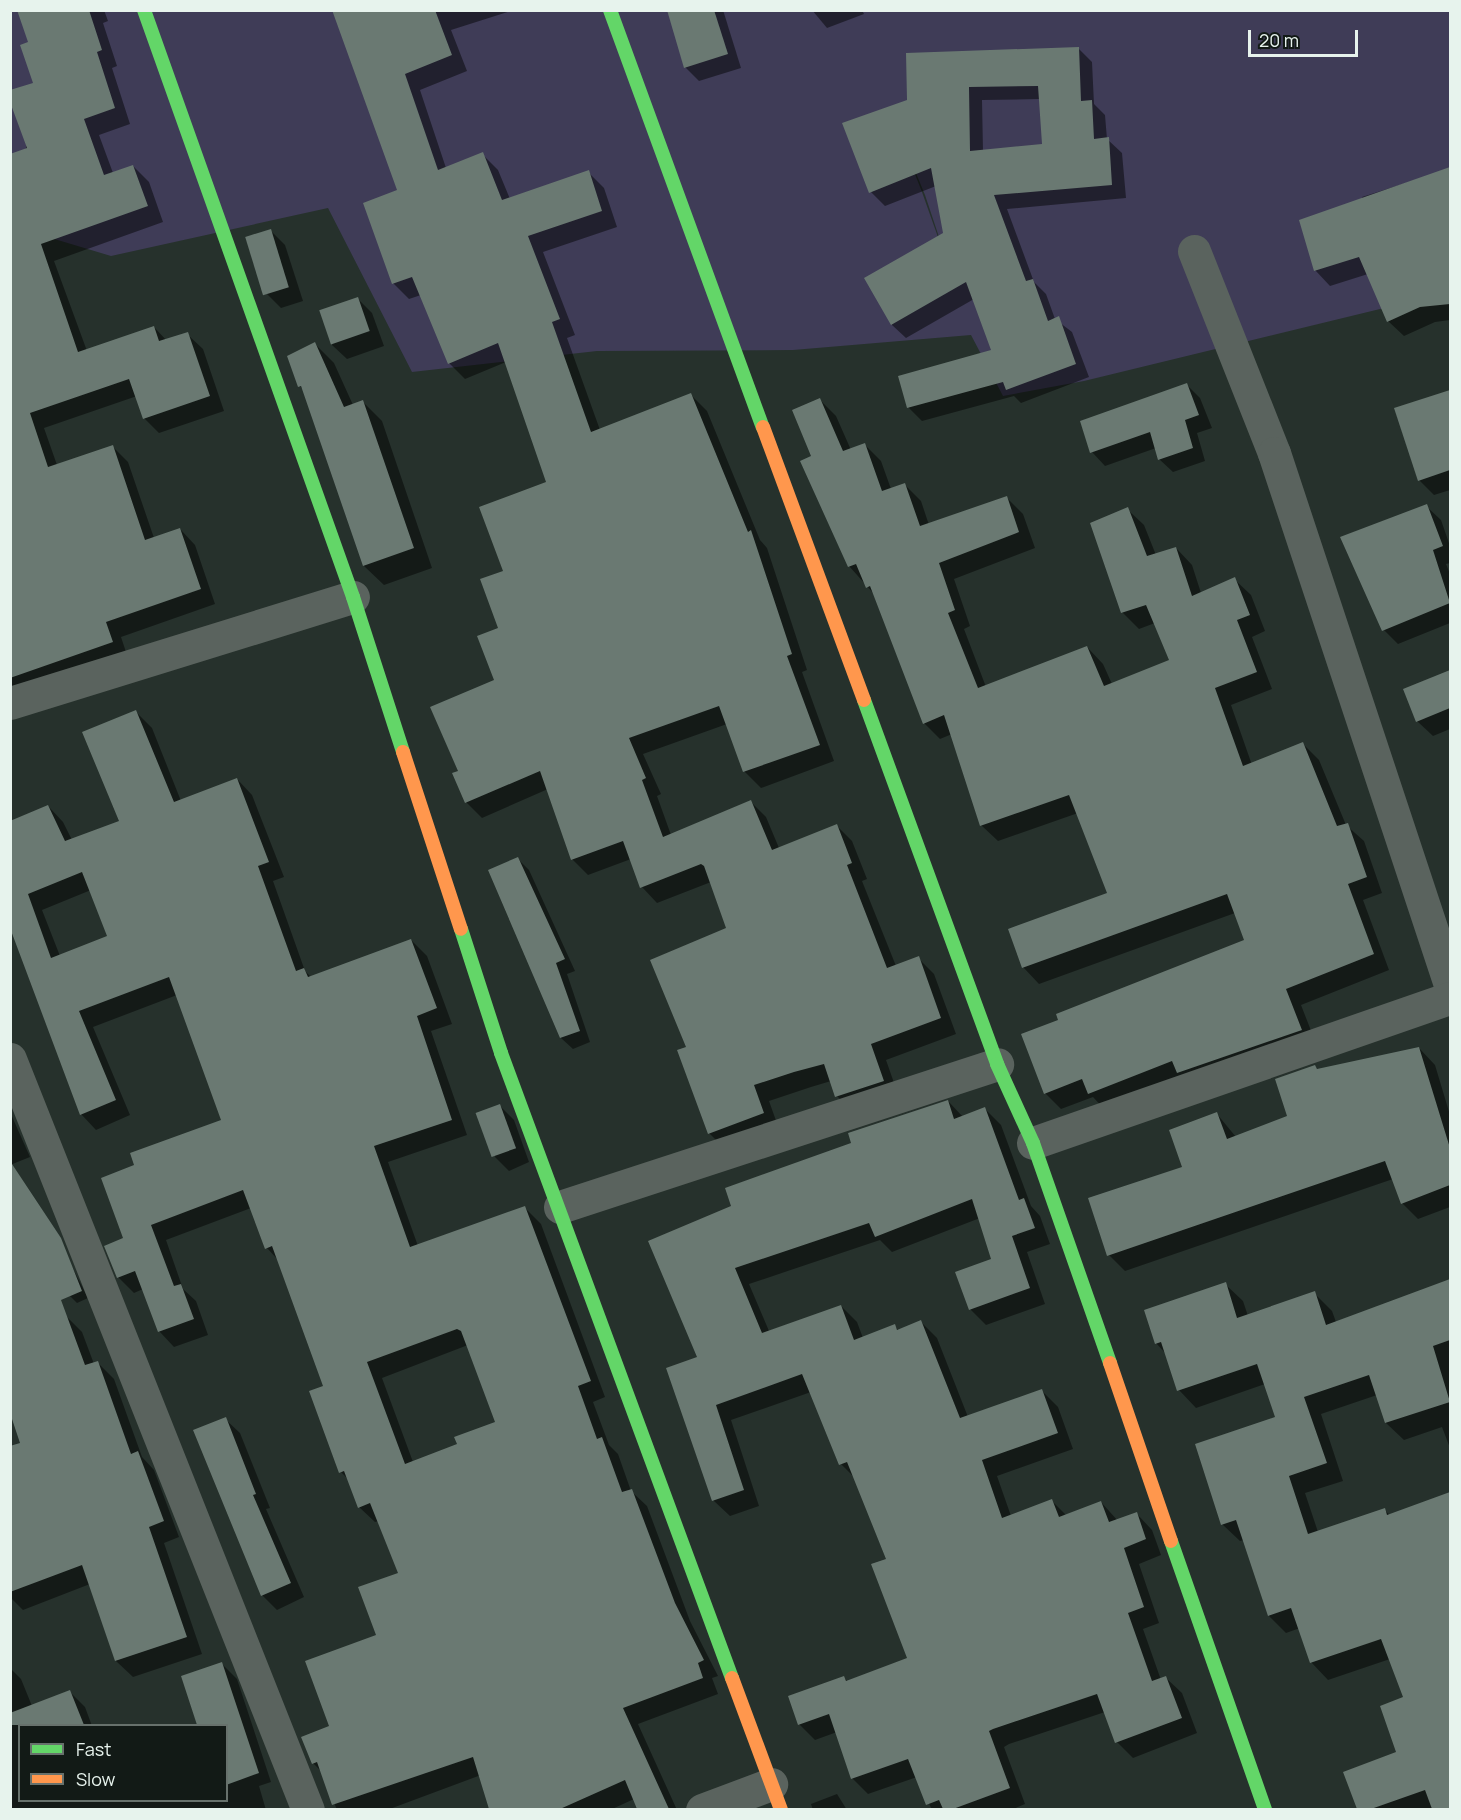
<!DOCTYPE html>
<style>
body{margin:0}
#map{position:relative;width:1461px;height:1820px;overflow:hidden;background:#26312c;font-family:Manrope,sans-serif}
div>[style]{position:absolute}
.green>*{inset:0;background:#3f3c57}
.shadow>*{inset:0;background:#0007}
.building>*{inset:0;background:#6a7972;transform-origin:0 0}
.street>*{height:33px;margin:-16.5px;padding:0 16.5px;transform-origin:16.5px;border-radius:16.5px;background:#5a635e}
.fast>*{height:14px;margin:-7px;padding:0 7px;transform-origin:7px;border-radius:7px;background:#63d668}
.slow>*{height:14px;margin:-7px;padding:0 7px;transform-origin:7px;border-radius:7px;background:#ff974d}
span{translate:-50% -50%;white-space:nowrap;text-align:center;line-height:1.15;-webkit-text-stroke:6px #121a16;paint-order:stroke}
.frame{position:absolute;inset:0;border:12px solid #e7f3ed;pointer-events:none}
.legend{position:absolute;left:18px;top:1724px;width:210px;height:78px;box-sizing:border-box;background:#121a16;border:2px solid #67716c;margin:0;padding:8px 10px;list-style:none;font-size:18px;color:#e7f3ed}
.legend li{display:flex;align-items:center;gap:12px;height:30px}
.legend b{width:30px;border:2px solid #67716c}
.scale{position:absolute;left:1248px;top:30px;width:110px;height:27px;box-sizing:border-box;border:3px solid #e7f3ed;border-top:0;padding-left:8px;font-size:18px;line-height:21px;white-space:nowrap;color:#e7f3ed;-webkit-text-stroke:4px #121a16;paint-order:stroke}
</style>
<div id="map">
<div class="green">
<div style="clip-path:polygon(evenodd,10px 11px,1450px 11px,1450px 292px,1084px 381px,1003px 396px,971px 335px,793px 350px,597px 351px,412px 372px,328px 208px,111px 256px,11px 226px,10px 11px,891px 113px,925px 195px,955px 285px,922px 192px,891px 113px)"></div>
</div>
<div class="shadow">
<div style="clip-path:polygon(19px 10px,104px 10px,108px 21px,103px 23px,117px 66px,112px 68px,130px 124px,99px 135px,113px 173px,133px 166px,149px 182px,163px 222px,54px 261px,87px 351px,154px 327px,167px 341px,187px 334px,203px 349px,224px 411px,159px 433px,144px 418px,137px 396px,44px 428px,57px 465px,113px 447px,128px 462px,154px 538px,180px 529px,195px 545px,215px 604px,121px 637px,128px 658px,10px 698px,10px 259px,35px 84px,30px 43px)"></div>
<div style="clip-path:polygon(334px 10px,514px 10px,451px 30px,467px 71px,420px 90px,446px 168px,482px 154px,498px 170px,510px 199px,588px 172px,604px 188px,617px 227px,543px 252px,575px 335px,567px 338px,600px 430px,691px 395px,707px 411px,760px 540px,767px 548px,807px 670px,802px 672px,834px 761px,761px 788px,745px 772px,727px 724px,643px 754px,661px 794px,657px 796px,671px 835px,750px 801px,766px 817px,779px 848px,836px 825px,852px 841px,867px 879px,862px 881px,896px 966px,918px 958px,934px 974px,956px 1034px,886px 1060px,899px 1097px,853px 1112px,837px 1096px,831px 1081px,811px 1087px,769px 1101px,779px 1129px,725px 1149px,709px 1133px,687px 1048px,728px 929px,711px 882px,657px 903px,642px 887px,631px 859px,588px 875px,572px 859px,548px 789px,482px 818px,466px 802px,460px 772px,496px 681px,505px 572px,548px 483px,506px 362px,465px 379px,449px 363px,421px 295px,409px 299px,393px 283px,399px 191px)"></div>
<div style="clip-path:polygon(668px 10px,723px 10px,741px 68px,699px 81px,685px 67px)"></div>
<div style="clip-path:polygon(812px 10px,862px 10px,864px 14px,827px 28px)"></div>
<div style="clip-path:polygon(evenodd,1078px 48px,1092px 62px,1094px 104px,1105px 115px,1107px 139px,1122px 153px,1126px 198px,1007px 209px,1034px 282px,1046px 294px,1055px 319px,1072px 332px,1089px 377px,1021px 403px,1014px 396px,922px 421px,909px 408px,900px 377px,993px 351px,974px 299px,906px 338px,892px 325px,866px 278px,944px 234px,936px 186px,885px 206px,871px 192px,843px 124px,1078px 48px,1040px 99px,1044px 145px,983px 151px,982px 100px,1040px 99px)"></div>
<div style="clip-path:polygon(1450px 169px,1450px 320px,1435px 322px,1404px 336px,1388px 321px,1368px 274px,1330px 286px,1315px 270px,1364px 201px,1362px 197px)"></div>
<div style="clip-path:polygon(271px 231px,285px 245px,303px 301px,281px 308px,266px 293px)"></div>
<div style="clip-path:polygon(358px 299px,372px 313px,384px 346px,347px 359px,332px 345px)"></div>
<div style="clip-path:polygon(315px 344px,334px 363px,353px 405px,363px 402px,382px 421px,432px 568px,384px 585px,364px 566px,305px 392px,300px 386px)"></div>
<div style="clip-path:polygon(1187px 385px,1200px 398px,1212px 428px,1197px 433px,1205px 461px,1173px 472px,1159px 459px,1156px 448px,1105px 466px,1092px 452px,1082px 422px)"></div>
<div style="clip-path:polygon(1450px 391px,1450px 490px,1434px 495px,1419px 480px,1396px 409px)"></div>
<div style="clip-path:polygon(820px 400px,836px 416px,851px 450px,865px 445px,881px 461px,891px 489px,905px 485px,921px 501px,929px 525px,1007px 498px,1023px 514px,1035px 548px,954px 579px,970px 626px,964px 629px,986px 687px,1087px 647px,1103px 664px,1112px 684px,1171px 661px,1155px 623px,1139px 629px,1122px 612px,1127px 509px,1144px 525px,1156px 555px,1176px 548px,1192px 565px,1201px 593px,1234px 579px,1251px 595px,1265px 631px,1252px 637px,1272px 689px,1231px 705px,1252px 765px,1303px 744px,1319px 760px,1346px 825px,1364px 841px,1382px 893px,1363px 900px,1389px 970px,1301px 1005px,1317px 1046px,1105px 1110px,1093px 1097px,1061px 1109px,1045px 1093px,1060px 1020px,1246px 941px,1235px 913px,1039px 984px,1023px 967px,1109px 894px,1078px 813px,998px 841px,981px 825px,952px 734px,940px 739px,924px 723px,874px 594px,849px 566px,813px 457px)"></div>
<div style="clip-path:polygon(1426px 506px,1441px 520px,1450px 546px,1450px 563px,1446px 564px,1450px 574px,1450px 623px,1398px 644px,1384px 630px)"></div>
<div style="clip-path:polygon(1450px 672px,1450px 729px,1433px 736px,1417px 721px,1405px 689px)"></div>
<div style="clip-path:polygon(evenodd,136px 712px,152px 728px,181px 801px,237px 779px,252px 795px,284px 877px,273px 881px,305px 971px,311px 977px,411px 940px,427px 956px,452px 1024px,431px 1031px,467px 1135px,388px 1162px,418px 1246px,525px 1208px,541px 1224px,605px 1397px,593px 1402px,609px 1445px,618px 1454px,631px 1491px,647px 1506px,690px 1621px,718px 1676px,712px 1678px,718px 1694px,638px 1724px,677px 1810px,639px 1810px,634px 1799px,610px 1810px,491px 1810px,481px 1775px,387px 1810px,337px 1810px,322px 1772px,313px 1763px,378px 1636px,400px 1574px,379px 1521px,375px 1522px,359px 1507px,350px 1481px,341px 1472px,325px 1386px,279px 1261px,267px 1248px,251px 1208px,166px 1240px,183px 1289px,196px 1301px,208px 1335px,174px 1347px,159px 1331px,143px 1289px,134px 1293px,118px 1277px,125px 1239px,223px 1121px,177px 995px,93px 1027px,130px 1115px,96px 1130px,81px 1114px,10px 924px,48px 806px,63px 822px,72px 840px,121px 822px,136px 712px,91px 890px,109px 936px,60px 956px,42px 910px,91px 890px,136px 712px,468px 1345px,497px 1423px,459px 1445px,413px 1462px,382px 1378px,468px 1345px)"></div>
<div style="clip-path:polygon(518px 859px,529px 870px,575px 971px,567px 974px,590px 1042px,573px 1049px,561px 1038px,490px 871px)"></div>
<div style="clip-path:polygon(1419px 1048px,1435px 1065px,1450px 1115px,1450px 1207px,1418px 1219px,1402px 1203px,1393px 1179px,1125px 1271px,1109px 1255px,1184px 1168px,1217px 1114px,1236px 1137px,1289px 1117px,1315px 1066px,1318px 1070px)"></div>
<div style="clip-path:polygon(948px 1101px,963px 1117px,985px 1109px,1001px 1125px,1031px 1206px,1040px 1216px,1050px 1244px,1027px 1252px,1045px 1304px,986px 1325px,970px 1309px,993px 1260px,980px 1218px,892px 1252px,880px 1240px,749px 1284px,769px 1331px,841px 1306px,857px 1322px,863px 1338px,894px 1326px,899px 1331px,921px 1322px,937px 1338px,968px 1417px,1042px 1391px,1058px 1407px,1073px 1449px,997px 1476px,1011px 1516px,1052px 1501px,1066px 1515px,1101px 1502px,1118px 1521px,1137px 1514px,1152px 1530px,1161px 1555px,1139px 1564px,1159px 1623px,1143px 1629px,1161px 1680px,1166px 1678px,1182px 1693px,1197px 1733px,1133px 1758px,1117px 1742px,1105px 1712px,1009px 1744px,1004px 1747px,1025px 1804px,1011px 1810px,932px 1810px,917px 1777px,868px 1794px,852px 1778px,837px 1732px,815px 1740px,799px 1724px,844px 1678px,848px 1682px,909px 1659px,888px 1559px,856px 1479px,841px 1464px,811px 1392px,731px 1420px,759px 1506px,730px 1516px,714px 1501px,668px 1369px,699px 1358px,732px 1207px,853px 1144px)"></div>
<div style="clip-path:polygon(500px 1106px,514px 1120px,529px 1162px,509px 1171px,495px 1157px)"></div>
<div style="clip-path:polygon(10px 1112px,30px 1157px,10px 1165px)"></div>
<div style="clip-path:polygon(69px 1261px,88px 1298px,77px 1303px,70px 1296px)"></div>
<div style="clip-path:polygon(1450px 1280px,1450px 1448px,1442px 1427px,1404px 1440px,1386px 1423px,1377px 1395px,1321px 1414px,1343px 1481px,1305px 1493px,1318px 1532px,1384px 1510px,1390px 1515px,1450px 1494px,1450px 1810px,1358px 1810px,1345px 1773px,1398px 1753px,1405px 1698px,1390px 1659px,1328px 1680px,1311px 1662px,1300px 1628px,1286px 1633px,1269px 1616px,1244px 1540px,1240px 1541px,1222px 1524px,1277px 1418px,1265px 1384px,1196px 1408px,1179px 1390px,1166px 1354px,1156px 1343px,1225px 1284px,1243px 1301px,1248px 1316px,1314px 1293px,1332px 1311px,1336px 1322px)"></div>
<div style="clip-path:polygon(66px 1316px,82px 1332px,94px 1364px,97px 1362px,114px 1379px,142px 1457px,154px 1470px,179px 1537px,164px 1543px,202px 1654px,133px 1677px,116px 1661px,90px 1584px,23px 1610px,10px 1597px,10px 1448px,22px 1443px)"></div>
<div style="clip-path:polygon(225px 1419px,240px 1433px,270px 1508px,266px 1509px,304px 1597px,277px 1610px,262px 1595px)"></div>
<div style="clip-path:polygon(222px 1664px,237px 1679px,271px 1782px,259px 1786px,266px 1810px,10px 1810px,10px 1668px,21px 1679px,32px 1706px,70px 1692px,85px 1707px,92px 1726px,20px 1726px,20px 1800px,226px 1800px,226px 1726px,198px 1726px,182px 1677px)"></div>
<div style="clip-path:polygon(837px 1794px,847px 1810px,813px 1810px,811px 1804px)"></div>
</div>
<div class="building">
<div style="clip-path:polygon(17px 10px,89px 10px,102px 50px,97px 52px,115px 108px,84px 119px,104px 175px,133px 165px,148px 206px,41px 244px,78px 352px,154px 326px,159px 341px,188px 332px,210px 396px,143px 419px,129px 379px,30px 413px,48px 467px,113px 445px,145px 540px,180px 528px,201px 589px,106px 622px,113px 642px,10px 678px,10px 154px,27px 148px,10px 102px,10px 90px,33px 83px,20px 45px,28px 42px)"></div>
<div style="clip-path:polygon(332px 10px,435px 10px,452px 55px,405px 74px,438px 170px,483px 152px,502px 200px,589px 170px,602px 211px,528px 236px,560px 319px,552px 322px,591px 432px,691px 393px,748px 532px,751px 530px,792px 654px,787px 656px,820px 745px,743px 772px,719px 706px,629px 738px,646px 778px,642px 780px,663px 837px,751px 800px,772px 850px,837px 824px,852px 863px,847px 865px,887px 968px,919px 956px,941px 1018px,871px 1044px,884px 1081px,835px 1097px,824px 1064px,794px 1072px,754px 1085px,764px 1113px,708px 1134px,677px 1050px,686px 1047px,650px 960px,726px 928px,704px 866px,701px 864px,640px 888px,623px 841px,571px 860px,540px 771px,465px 803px,452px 773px,458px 771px,430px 707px,494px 680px,477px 636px,498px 628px,480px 579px,503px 571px,479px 507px,546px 482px,498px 343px,448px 364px,412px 277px,392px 284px,363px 203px,397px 190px)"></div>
<div style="clip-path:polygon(667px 10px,714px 10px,728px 54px,684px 68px)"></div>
<div style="clip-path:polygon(evenodd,1079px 47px,1081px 101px,1092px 100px,1094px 139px,1109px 137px,1112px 185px,994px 195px,1026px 281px,1033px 279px,1048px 321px,1059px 316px,1076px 364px,1006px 390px,1003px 382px,907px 408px,898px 376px,991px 350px,966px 282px,891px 325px,864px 278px,943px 233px,931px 168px,869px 193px,842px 123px,907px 100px,906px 53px,1079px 47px,1038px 86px,1042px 144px,970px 151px,969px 87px,1038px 86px)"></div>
<div style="clip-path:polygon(1450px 167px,1450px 304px,1420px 307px,1387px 322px,1359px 257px,1314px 271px,1299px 220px)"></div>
<div style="left:271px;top:229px;width:61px;height:27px;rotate:73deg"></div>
<div style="left:358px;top:297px;width:36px;height:41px;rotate:71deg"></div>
<div style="clip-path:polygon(315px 342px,344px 407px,363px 400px,414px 548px,363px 566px,301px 386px,298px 387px,287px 356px)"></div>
<div style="clip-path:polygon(1187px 383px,1199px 415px,1185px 420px,1193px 448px,1158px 460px,1150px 432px,1090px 453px,1080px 421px)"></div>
<div style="clip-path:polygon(1450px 390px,1450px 470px,1418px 481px,1394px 408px)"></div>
<div style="clip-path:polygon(820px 398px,843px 451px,865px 443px,882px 491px,905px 483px,920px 526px,1007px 496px,1019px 532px,939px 563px,955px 610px,948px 613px,978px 688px,1087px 646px,1104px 686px,1169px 660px,1146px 605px,1121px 613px,1090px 523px,1128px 507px,1147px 556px,1176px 547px,1192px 596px,1235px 577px,1250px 615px,1237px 620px,1257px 672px,1215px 688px,1243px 766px,1303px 742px,1337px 826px,1348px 823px,1367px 877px,1348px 884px,1374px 954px,1286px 989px,1302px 1030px,1177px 1073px,1172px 1061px,1088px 1094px,1082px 1079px,1044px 1094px,1021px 1034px,1058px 1020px,1056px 1014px,1244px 940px,1227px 894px,1022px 968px,1008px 929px,1107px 893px,1069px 795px,980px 826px,944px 715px,923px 724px,870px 586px,866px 588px,856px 564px,848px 567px,800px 461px,811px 456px,792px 410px)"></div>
<div style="clip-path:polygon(1427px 504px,1443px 546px,1433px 550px,1450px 603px,1382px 631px,1340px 537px)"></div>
<div style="clip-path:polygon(1450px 670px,1450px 708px,1416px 722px,1403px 689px)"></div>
<div style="clip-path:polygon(evenodd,136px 710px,174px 802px,237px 778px,269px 862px,258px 866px,296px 971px,304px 968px,308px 977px,411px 939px,437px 1008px,417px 1016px,452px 1120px,374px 1146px,410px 1247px,525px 1206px,591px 1381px,578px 1386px,597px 1439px,602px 1437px,622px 1492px,632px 1489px,675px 1603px,704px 1660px,698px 1663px,703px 1678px,623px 1708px,669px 1809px,637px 1809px,625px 1780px,560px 1809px,489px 1809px,473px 1757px,332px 1805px,317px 1762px,312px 1764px,301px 1737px,329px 1726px,305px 1661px,376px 1635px,358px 1587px,398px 1573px,370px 1503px,358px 1508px,344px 1471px,339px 1473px,309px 1391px,323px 1386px,272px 1246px,265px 1249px,243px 1190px,151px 1225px,174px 1286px,181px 1284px,194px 1319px,158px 1332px,135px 1271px,117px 1278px,104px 1246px,123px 1238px,101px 1178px,134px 1165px,130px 1153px,221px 1120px,169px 977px,79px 1011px,116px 1100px,80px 1115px,10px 928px,10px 821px,48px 805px,65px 841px,119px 821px,82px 732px,136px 710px,82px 872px,107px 936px,51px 958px,28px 894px,82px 872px,136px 710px,457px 1329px,461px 1331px,495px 1422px,454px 1437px,457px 1444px,405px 1464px,367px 1362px,457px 1329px)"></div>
<div style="clip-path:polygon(518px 857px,565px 959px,556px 963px,580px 1031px,560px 1038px,488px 870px)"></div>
<div style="clip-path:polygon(1419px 1047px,1450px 1148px,1450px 1185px,1401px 1204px,1385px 1161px,1107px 1256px,1088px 1198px,1182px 1167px,1169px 1130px,1217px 1112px,1227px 1139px,1287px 1116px,1275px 1079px,1315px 1065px,1317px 1069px)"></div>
<div style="clip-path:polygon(948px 1100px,954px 1119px,985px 1107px,1019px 1200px,1024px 1198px,1035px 1228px,1012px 1236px,1030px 1288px,969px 1310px,955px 1272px,991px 1259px,972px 1199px,875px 1237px,869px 1223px,735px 1268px,762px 1333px,841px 1305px,854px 1340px,895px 1324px,897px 1330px,921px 1320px,960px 1418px,1042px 1389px,1058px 1433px,982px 1460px,1002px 1518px,1052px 1499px,1059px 1517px,1101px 1501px,1109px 1522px,1137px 1512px,1146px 1539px,1124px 1548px,1144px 1607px,1128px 1613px,1152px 1681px,1166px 1676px,1182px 1718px,1115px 1743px,1097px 1694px,993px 1729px,989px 1731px,1010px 1788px,953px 1809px,943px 1809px,939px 1800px,926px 1805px,908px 1759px,851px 1779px,829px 1714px,798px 1725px,788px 1696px,844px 1676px,846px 1681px,907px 1658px,871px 1564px,886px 1559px,847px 1462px,839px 1465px,802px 1374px,716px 1405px,744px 1490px,712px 1501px,666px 1368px,697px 1357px,648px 1241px,731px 1206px,725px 1188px,851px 1143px,848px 1133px)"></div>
<div style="left:500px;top:1104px;width:47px;height:26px;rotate:70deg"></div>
<div style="clip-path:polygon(10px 1161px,61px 1238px,82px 1291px,61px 1300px,85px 1365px,98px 1361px,131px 1454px,138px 1451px,164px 1521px,149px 1527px,187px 1637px,115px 1661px,82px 1565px,10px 1592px,10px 1446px,20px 1443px,10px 1413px)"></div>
<div style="clip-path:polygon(1450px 1279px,1450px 1340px,1433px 1346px,1450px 1402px,1385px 1423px,1369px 1375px,1304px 1397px,1327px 1463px,1289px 1476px,1308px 1534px,1385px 1508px,1387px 1515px,1450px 1492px,1450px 1809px,1432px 1809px,1425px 1790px,1371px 1809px,1357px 1809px,1343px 1772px,1396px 1752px,1380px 1706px,1403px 1697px,1381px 1639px,1310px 1663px,1291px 1608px,1268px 1616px,1236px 1520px,1221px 1525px,1195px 1444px,1275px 1417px,1257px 1364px,1177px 1391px,1161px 1342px,1155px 1344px,1144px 1310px,1226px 1282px,1237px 1318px,1315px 1291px,1326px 1325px)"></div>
<div style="clip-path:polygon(226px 1417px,256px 1494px,253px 1495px,291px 1583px,261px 1596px,193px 1430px)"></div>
<div style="clip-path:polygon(222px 1662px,259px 1773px,226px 1785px,226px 1725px,197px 1725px,181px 1676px)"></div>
<div style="clip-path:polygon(70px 1690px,84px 1725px,10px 1725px,10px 1713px)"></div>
</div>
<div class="street">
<div style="left:1194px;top:251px;width:217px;rotate:68.4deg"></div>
<div style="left:1274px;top:453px;width:560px;rotate:71.69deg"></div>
<div style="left:10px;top:703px;width:359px;rotate:-17.2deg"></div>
<div style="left:10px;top:1059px;width:808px;rotate:68.36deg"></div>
<div style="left:1033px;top:1143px;width:441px;rotate:-19.2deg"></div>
<div style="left:560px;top:1207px;width:460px;rotate:-18.1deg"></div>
<div style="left:702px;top:1810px;width:74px;rotate:-20.6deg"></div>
</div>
<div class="fast">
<div style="left:144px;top:10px;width:623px;rotate:70.4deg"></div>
<div style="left:353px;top:597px;width:163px;rotate:72.1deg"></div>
<div style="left:610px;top:10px;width:444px;rotate:69.9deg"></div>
<div style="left:864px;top:700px;width:388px;rotate:69.9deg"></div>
<div style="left:997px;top:1064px;width:87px;rotate:65.5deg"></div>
<div style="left:1033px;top:1143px;width:233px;rotate:70.7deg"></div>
<div style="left:461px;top:929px;width:130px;rotate:72.1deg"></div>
<div style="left:501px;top:1053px;width:666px;rotate:69.72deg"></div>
<div style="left:1171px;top:1541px;width:285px;rotate:70.7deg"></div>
</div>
<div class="slow">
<div style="left:763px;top:427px;width:291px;rotate:69.7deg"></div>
<div style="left:403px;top:752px;width:186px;rotate:71.9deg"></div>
<div style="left:1110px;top:1363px;width:188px;rotate:71.1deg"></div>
<div style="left:732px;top:1678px;width:141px;rotate:69.6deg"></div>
</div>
<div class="frame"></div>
<ul class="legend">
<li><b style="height:8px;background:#63d668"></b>Fast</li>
<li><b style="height:8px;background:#ff974d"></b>Slow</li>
</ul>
<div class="scale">20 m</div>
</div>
